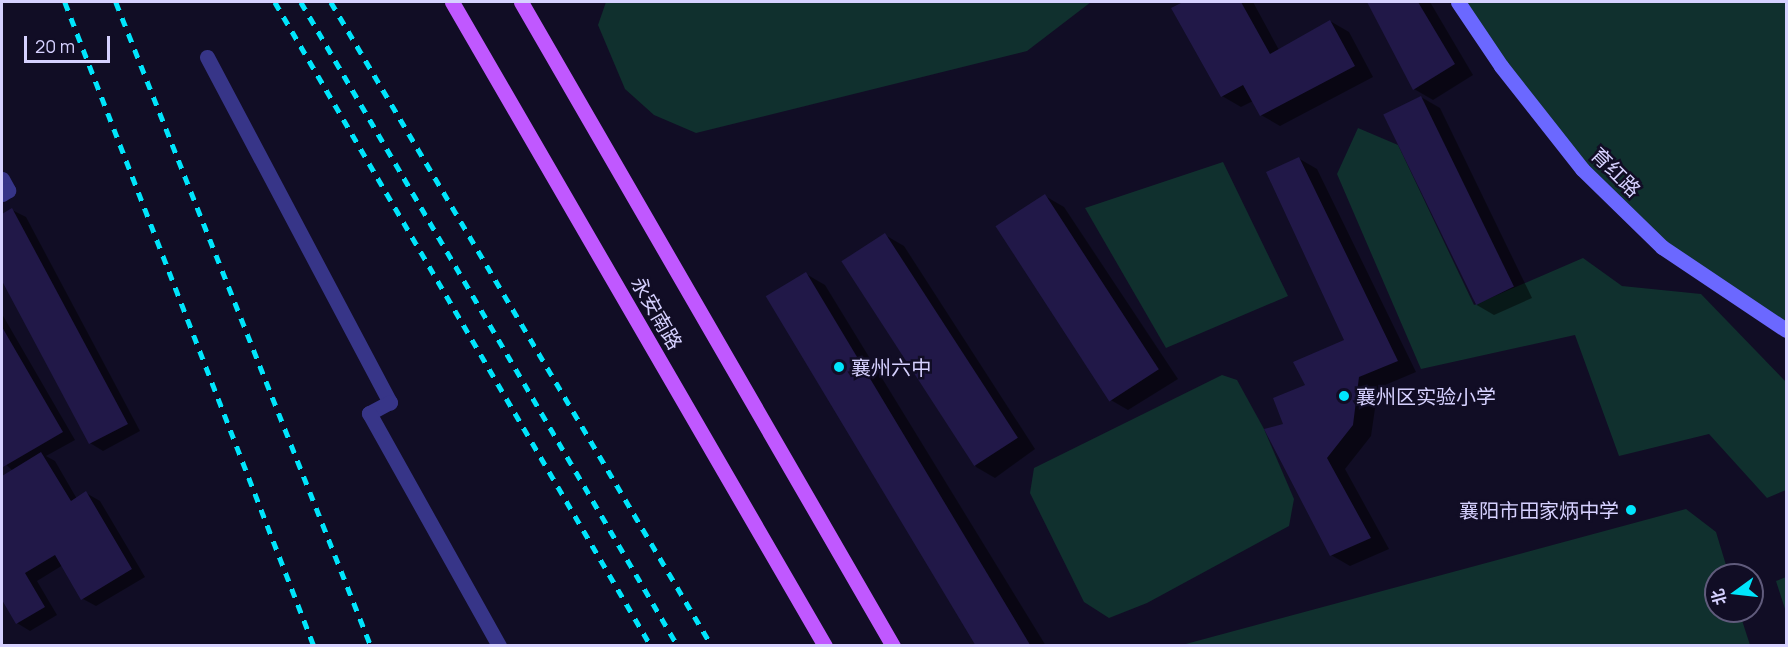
<!DOCTYPE html>
<meta charset="utf-8">
<style>
body{margin:0}
#map{position:relative;width:1788px;height:647px;overflow:hidden;background:#110d25;font-family:Manrope,"Noto Sans SC",sans-serif}
div>[style]{position:absolute}
.green>*{inset:0;background:#10302e}
.shadow>*{inset:0;background:#0007}
.building>*{inset:0;background:#211848;transform-origin:0 0}
.lane>*{height:15px;margin:-7.5px;padding:0 7.5px;transform-origin:7.5px;border-radius:7.5px;background:#373588}
.street>*{height:15px;margin:-7.5px;padding:0 7.5px;transform-origin:7.5px;border-radius:7.5px;background:#373588}
.secondary>*{height:15px;margin:-7.5px;padding:0 7.5px;transform-origin:7.5px;border-radius:7.5px;background:#6b68ff}
.primary>*{height:15px;margin:-7.5px;padding:0 7.5px;transform-origin:7.5px;border-radius:7.5px;background:#c058ff}
.rail>*{height:4.5px;margin-top:-2.25px;transform-origin:0;background:repeating-linear-gradient(90deg,#00e5fc 0 9px,transparent 0 17px)}
.dots>*{width:16px;height:16px;translate:-50% -50%;box-sizing:border-box;border:3px solid #110d25;border-radius:50%}
span{translate:-50% -50%;white-space:nowrap;text-align:center;line-height:1.15;-webkit-text-stroke:5px #110d25;paint-order:stroke}
.street-label{font-size:20px;color:#d6d1ff}
.poi-label{font-size:20px;color:#d6d1ff}
.left{translate:0 -50%;text-align:left}
.right{translate:-100% -50%;text-align:right}
.frame{position:absolute;inset:0;border:3px solid #d6d1ff;pointer-events:none}
.north{position:absolute;left:1704px;top:563px;width:60px;height:60px;box-sizing:border-box;background:#110d25;border:2px solid #605b7c;border-radius:50%;rotate:255deg;font-size:16px;font-weight:700;line-height:24px;text-align:center;color:#d6d1ff}
.north::after{content:'';display:block;margin:auto;width:21px;height:27px;background:#00e5fc;clip-path:polygon(50% 0,100% 100%,50% 72%,0 100%)}
.scale{position:absolute;left:24px;top:36px;width:86px;height:27px;box-sizing:border-box;border:3px solid #d6d1ff;border-top:0;padding-left:8px;font-size:18px;line-height:21px;white-space:nowrap;color:#d6d1ff;-webkit-text-stroke:4px #110d25;paint-order:stroke}
</style>
<div id="map">
<div class="green">
<div style="clip-path:polygon(606px 2px,1091px 2px,1027px 51px,696px 133px,654px 115px,625px 89px,598px 25px)"></div>
<div style="clip-path:polygon(1458px 2px,1786px 2px,1786px 330px,1662px 247px,1582px 169px)"></div>
<div style="clip-path:polygon(1358px 128px,1398px 145px,1474px 305px,1583px 258px,1622px 286px,1701px 294px,1786px 382px,1786px 490px,1767px 498px,1709px 434px,1619px 456px,1575px 335px,1421px 369px,1337px 174px)"></div>
<div style="clip-path:polygon(1223px 162px,1288px 296px,1166px 348px,1085px 208px)"></div>
<div style="clip-path:polygon(1222px 375px,1237px 380px,1264px 429px,1294px 499px,1289px 526px,1147px 603px,1109px 618px,1084px 602px,1030px 493px,1034px 468px)"></div>
<div style="clip-path:polygon(1686px 509px,1716px 532px,1729px 575px,1716px 575px,1716px 611px,1739px 611px,1750px 645px,1182px 645px)"></div>
<div style="clip-path:polygon(1786px 577px,1786px 612px,1776px 581px)"></div>
</div>
<div class="shadow">
<div style="clip-path:polygon(1186px 2px,1253px 2px,1279px 50px,1330px 21px,1349px 32px,1373px 77px,1280px 126px,1261px 115px,1253px 101px,1241px 107px,1222px 96px,1173px 9px)"></div>
<div style="clip-path:polygon(1369px 2px,1430px 2px,1473px 75px,1433px 100px,1414px 89px)"></div>
<div style="clip-path:polygon(1421px 97px,1440px 108px,1532px 298px,1494px 315px,1475px 304px)"></div>
<div style="clip-path:polygon(1298px 158px,1317px 169px,1416px 372px,1378px 388px,1371px 436px,1345px 469px,1389px 549px,1350px 566px,1331px 555px,1286px 425px,1307px 386px,1346px 341px)"></div>
<div style="clip-path:polygon(1045px 196px,1064px 207px,1178px 379px,1128px 410px,1109px 399px)"></div>
<div style="clip-path:polygon(12px 210px,26px 217px,140px 431px,103px 451px,90px 443px,2px 278px,2px 216px)"></div>
<div style="clip-path:polygon(885px 235px,904px 246px,1035px 449px,995px 478px,976px 467px)"></div>
<div style="clip-path:polygon(806px 274px,825px 285px,1046px 646px,980px 646px)"></div>
<div style="clip-path:polygon(2px 314px,75px 440px,46px 456px,55px 461px,77px 499px,86px 493px,100px 501px,145px 577px,96px 606px,83px 599px,63px 565px,37px 581px,57px 615px,30px 631px,17px 623px,2px 597px,2px 477px,13px 471px,2px 461px)"></div>
</div>
<div class="building">
<div style="clip-path:polygon(1183px 2px,1241px 2px,1270px 54px,1330px 20px,1355px 66px,1260px 116px,1243px 85px,1221px 97px,1171px 8px)"></div>
<div style="clip-path:polygon(1367px 2px,1418px 2px,1455px 64px,1413px 90px)"></div>
<div style="left:1421px;top:96px;width:212px;height:42px;rotate:64deg"></div>
<div style="clip-path:polygon(1299px 157px,1398px 361px,1359px 377px,1353px 425px,1327px 458px,1371px 538px,1330px 556px,1264px 429px,1283px 424px,1273px 398px,1305px 385px,1293px 362px,1344px 340px,1266px 172px)"></div>
<div style="left:1045px;top:194px;width:209px;height:59px;rotate:57deg"></div>
<div style="clip-path:polygon(12px 208px,128px 424px,89px 444px,2px 281px,2px 214px)"></div>
<div style="left:885px;top:233px;width:244px;height:52px;rotate:57deg"></div>
<div style="left:806px;top:272px;width:439px;height:47px;rotate:59deg"></div>
<div style="clip-path:polygon(2px 327px,63px 432px,3px 467px,2px 464px)"></div>
<div style="clip-path:polygon(41px 452px,71px 501px,86px 491px,132px 569px,81px 600px,55px 555px,25px 573px,45px 607px,16px 624px,2px 600px,2px 476px)"></div>
</div>
<div class="lane">
<div style="left:207px;top:57px;width:391px;rotate:62.1deg"></div>
<div style="left:390px;top:402px;width:24px;rotate:152deg"></div>
<div style="left:369px;top:413px;width:267px;rotate:60.8deg"></div>
</div>
<div class="street">
<div style="left:2px;top:179px;width:13px;rotate:61deg"></div>
<div style="left:8px;top:190px;width:7px;rotate:146deg"></div>
</div>
<div class="secondary">
<div style="left:1458px;top:2px;width:77px;rotate:56.1deg"></div>
<div style="left:1501px;top:66px;width:131px;rotate:51.8deg"></div>
<div style="left:1582px;top:169px;width:112px;rotate:44.3deg"></div>
<div style="left:1662px;top:247px;width:149px;rotate:33.8deg"></div>
</div>
<div class="primary">
<div style="left:452px;top:2px;width:744px;rotate:59.92deg"></div>
<div style="left:521px;top:2px;width:744px;rotate:59.99deg"></div>
</div>
<div class="rail">
<div style="left:65px;top:2px;width:690px;rotate:68.86deg"></div>
<div style="left:116px;top:2px;width:693px;rotate:68.4deg"></div>
<div style="left:275px;top:2px;width:746px;rotate:59.72deg"></div>
<div style="left:301px;top:2px;width:746px;rotate:59.66deg"></div>
<div style="left:331px;top:2px;width:748px;rotate:59.39deg"></div>
</div>
<div class="dots">
<div style="left:839px;top:367px;background:#00e5fc"></div>
<div style="left:1344px;top:396px;background:#00e5fc"></div>
<div style="left:1631px;top:510px;background:#00e5fc"></div>
</div>
<div class="street-label">
<span style="left:1616px;top:172px;rotate:45deg">育红路</span>
<span style="left:657px;top:313px;rotate:60deg">永安南路</span>
</div>
<div class="poi-label">
<span class="left" style="left:851px;top:367px">襄州六中</span>
<span class="left" style="left:1356px;top:396px">襄州区实验小学</span>
<span class="right" style="left:1619px;top:510px">襄阳市田家炳中学</span>
</div>
<div class="frame"></div>
<div class="north">北</div>
<div class="scale">20 m</div>
</div>
